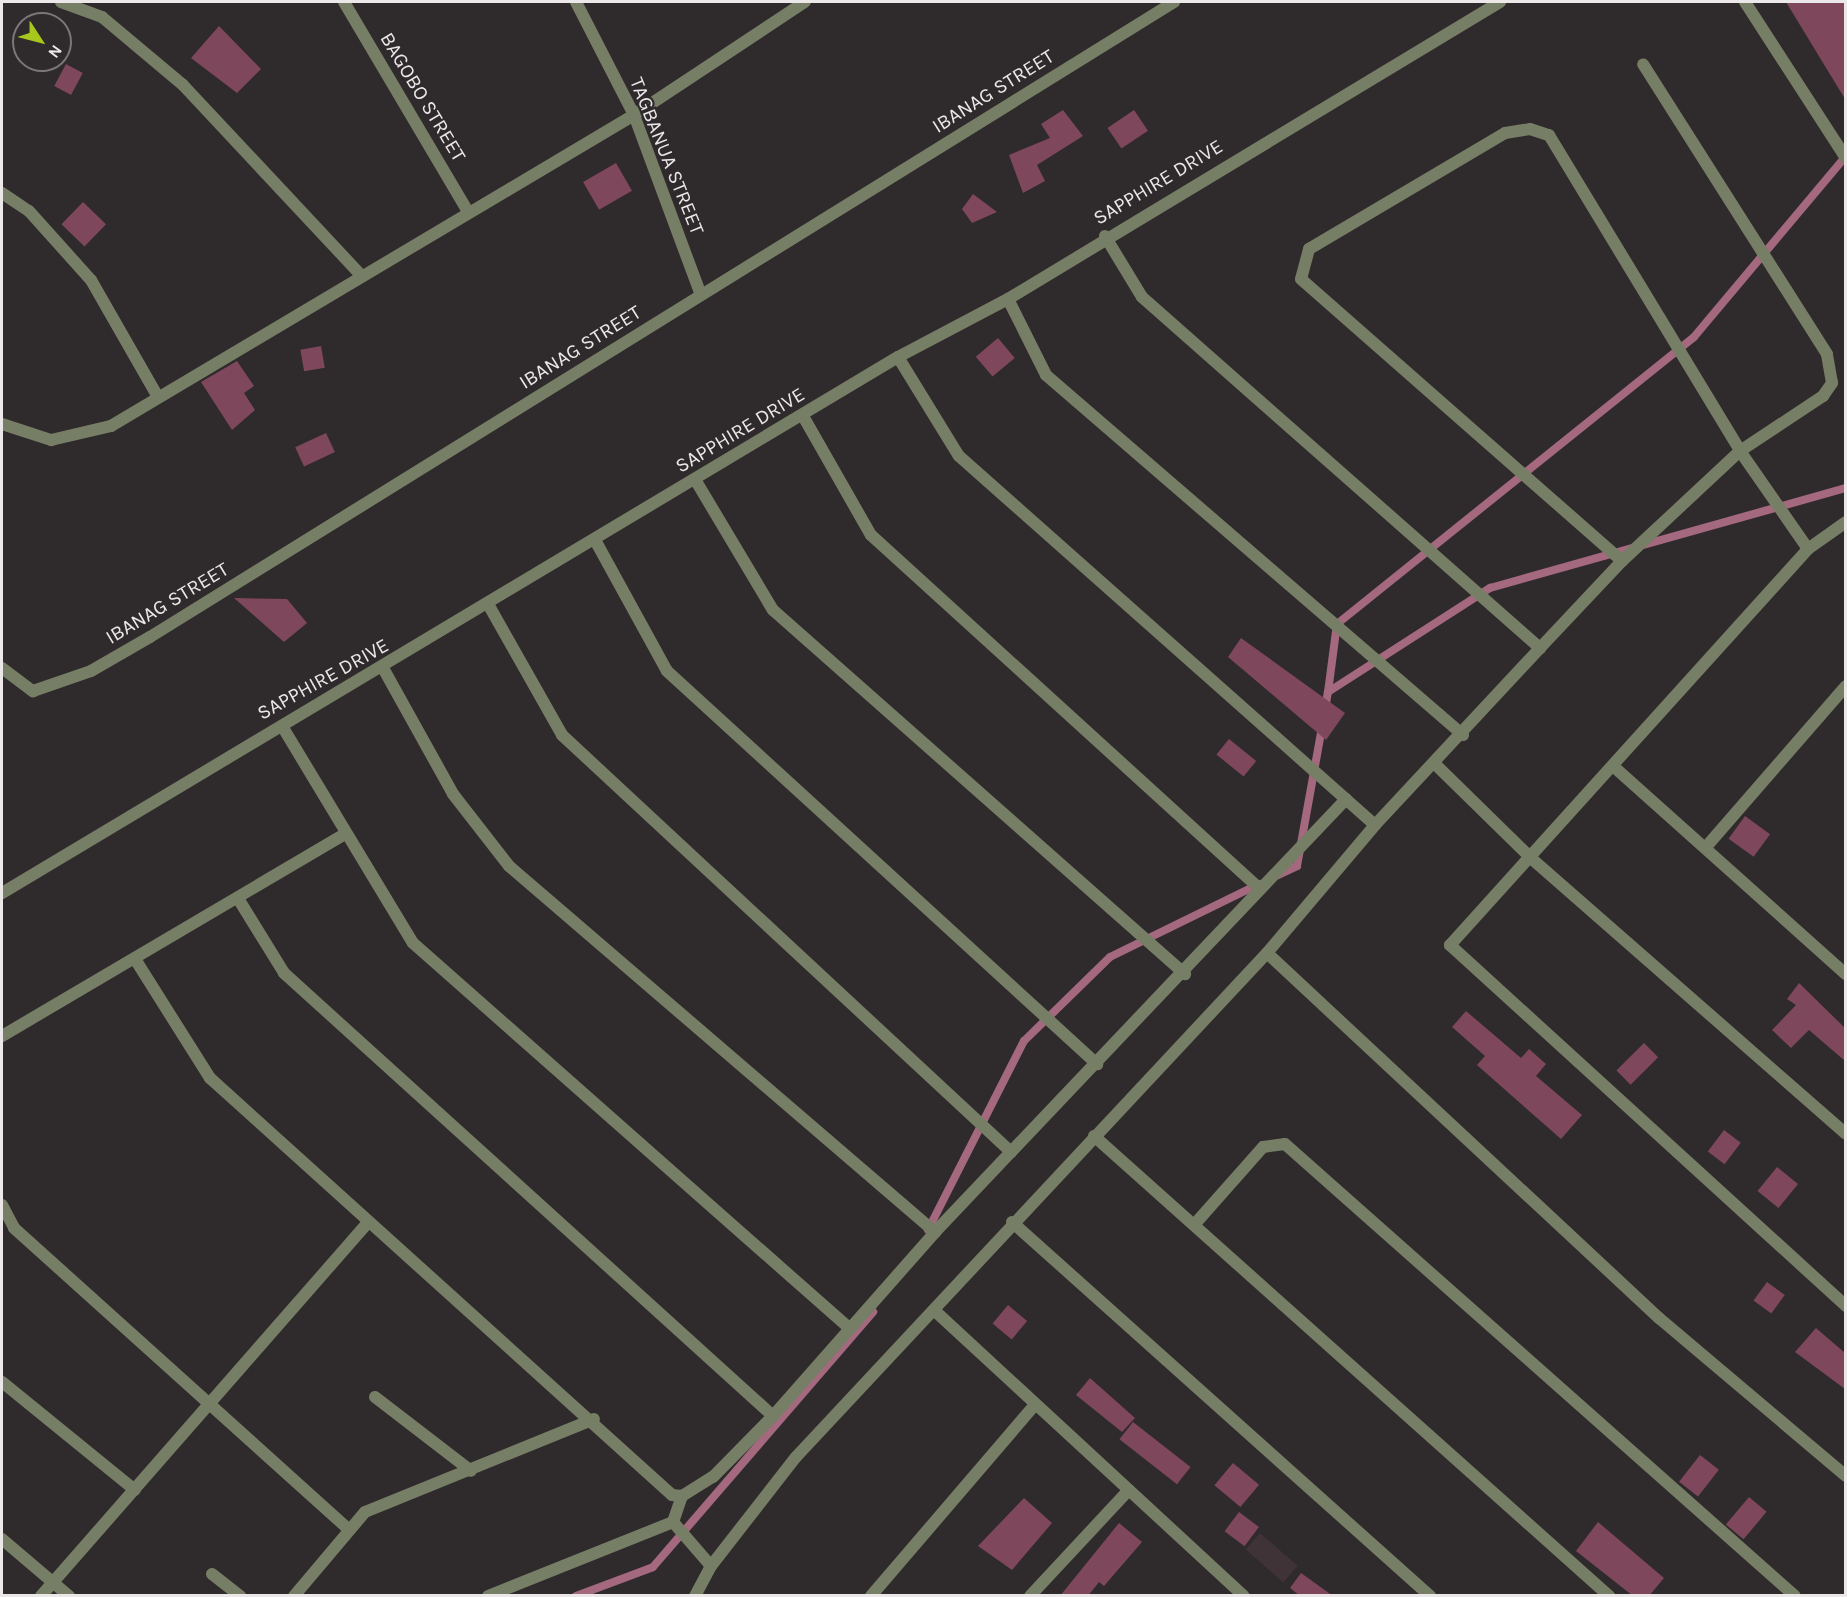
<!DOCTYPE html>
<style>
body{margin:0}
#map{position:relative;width:1847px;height:1597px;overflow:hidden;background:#2f2a2c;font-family:Karla,sans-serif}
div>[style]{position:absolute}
.built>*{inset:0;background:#3f3337;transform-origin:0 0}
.stream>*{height:8px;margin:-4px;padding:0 4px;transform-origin:4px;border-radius:4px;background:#a4697f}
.building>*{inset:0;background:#7f475c;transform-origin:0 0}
.street>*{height:12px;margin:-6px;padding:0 6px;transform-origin:6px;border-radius:6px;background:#777e66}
span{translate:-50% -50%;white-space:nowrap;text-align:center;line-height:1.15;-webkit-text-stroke:4.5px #2f2a2c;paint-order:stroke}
.street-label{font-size:20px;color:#ece8e9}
.frame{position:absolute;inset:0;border:3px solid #ece8e9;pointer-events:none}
.north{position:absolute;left:12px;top:12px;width:60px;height:60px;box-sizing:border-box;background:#2f2a2c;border:2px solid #7b7678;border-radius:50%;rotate:126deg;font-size:16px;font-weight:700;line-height:24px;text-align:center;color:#ece8e9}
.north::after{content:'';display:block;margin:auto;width:21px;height:27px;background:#a8c71c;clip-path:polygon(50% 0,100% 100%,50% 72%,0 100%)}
</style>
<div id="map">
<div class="built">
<div style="left:1260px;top:1533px;width:50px;height:22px;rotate:41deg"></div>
</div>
<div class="stream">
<div style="left:1328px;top:692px;width:69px;rotate:-82.5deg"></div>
<div style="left:1337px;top:624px;width:458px;rotate:-38.8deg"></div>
<div style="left:1694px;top:337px;width:236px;rotate:-50deg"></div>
<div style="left:1325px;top:710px;width:18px;rotate:-81deg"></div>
<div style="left:1328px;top:692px;width:193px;rotate:-32.7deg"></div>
<div style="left:1490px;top:588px;width:370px;rotate:-15.7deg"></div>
<div style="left:1278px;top:875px;width:21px;rotate:-25deg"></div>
<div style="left:1297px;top:866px;width:141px;rotate:-79.8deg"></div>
<div style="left:928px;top:1230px;width:212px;rotate:-63.1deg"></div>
<div style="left:1024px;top:1041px;width:120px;rotate:-44.3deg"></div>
<div style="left:1110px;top:957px;width:166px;rotate:-26.1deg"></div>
<div style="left:576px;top:1596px;width:82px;rotate:-20.6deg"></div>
<div style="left:653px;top:1567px;width:337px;rotate:-49.2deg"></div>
</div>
<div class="building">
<div style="clip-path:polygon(1786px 2px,1845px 2px,1845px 99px)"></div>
<div style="clip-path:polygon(219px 26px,261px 69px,237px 93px,191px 58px)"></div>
<div style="left:66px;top:64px;width:19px;height:25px;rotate:28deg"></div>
<div style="clip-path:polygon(1063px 110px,1083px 136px,1037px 165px,1045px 181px,1023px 193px,1009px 155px,1050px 138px,1041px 124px)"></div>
<div style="left:1134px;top:110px;width:25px;height:32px;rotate:56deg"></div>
<div style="left:616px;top:163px;width:32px;height:38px;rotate:60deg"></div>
<div style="clip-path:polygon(973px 194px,997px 212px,972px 223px,962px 209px)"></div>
<div style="left:83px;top:202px;width:32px;height:31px;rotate:44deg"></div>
<div style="left:998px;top:338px;width:26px;height:29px;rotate:50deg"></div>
<div style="left:321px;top:346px;width:22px;height:21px;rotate:80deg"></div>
<div style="clip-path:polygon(237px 361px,254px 386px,244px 393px,255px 410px,232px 430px,201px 382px)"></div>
<div style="left:326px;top:433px;width:21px;height:34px;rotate:65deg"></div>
<div style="clip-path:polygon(234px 598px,287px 599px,307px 623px,284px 642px)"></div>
<div style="clip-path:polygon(1241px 638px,1345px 713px,1326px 740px,1228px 657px)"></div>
<div style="left:1229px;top:739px;width:35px;height:20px;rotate:39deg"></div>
<div style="left:1745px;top:816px;width:31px;height:28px;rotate:36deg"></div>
<div style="clip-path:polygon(1799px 983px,1845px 1028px,1845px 1061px,1809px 1030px,1791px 1048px,1772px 1030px,1796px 1005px,1787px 999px)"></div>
<div style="clip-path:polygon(1466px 1011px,1521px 1058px,1529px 1049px,1546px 1064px,1536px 1076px,1582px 1115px,1561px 1139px,1477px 1065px,1485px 1056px,1452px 1027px)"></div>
<div style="left:1644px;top:1043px;width:20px;height:39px;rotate:45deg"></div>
<div style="left:1724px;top:1130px;width:21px;height:27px;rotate:37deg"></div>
<div style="left:1777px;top:1167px;width:27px;height:31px;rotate:39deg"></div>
<div style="left:1767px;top:1282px;width:22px;height:23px;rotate:36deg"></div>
<div style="left:1008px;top:1305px;width:25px;height:24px;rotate:40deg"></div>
<div style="clip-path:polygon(1816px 1328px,1845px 1353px,1845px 1389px,1795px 1352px)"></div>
<div style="clip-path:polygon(1090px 1378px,1135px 1418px,1122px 1432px,1076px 1395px)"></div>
<div style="left:1133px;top:1422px;width:73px;height:22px;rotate:38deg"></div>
<div style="left:1700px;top:1455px;width:24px;height:34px;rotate:38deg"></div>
<div style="left:1233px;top:1463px;width:34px;height:29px;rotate:40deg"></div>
<div style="left:1749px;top:1497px;width:23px;height:36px;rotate:40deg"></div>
<div style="clip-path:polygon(1024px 1498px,1052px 1523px,1012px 1570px,978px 1546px)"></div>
<div style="left:1239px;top:1512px;width:25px;height:24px;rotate:37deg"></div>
<div style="clip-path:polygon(1598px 1522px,1664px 1578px,1649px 1596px,1633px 1596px,1576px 1551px)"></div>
<div style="clip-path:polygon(1119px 1523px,1142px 1542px,1104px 1586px,1099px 1582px,1088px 1596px,1060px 1596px)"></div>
<div style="clip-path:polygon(1301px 1573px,1333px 1596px,1300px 1596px,1290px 1588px)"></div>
</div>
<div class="street">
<div style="left:61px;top:2px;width:44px;rotate:20.1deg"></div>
<div style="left:102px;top:17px;width:106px;rotate:40deg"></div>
<div style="left:183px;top:85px;width:260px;rotate:46.9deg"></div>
<div style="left:344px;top:2px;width:244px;rotate:59.4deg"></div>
<div style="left:576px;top:2px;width:127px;rotate:62.8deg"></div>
<div style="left:634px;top:115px;width:192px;rotate:69.6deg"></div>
<div style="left:1745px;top:2px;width:186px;rotate:57.1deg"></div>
<div style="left:2px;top:193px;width:32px;rotate:34deg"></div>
<div style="left:29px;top:211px;width:93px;rotate:48.1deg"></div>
<div style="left:91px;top:280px;width:135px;rotate:60.2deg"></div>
<div style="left:1105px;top:236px;width:71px;rotate:58.8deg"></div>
<div style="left:1142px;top:297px;width:531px;rotate:41.41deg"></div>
<div style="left:1008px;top:299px;width:85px;rotate:63.4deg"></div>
<div style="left:1046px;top:375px;width:551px;rotate:40.8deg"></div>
<div style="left:898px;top:357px;width:116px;rotate:58.4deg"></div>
<div style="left:959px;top:456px;width:556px;rotate:41.57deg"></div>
<div style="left:803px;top:416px;width:137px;rotate:60.3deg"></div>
<div style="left:871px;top:535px;width:525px;rotate:42.3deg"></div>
<div style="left:2px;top:424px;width:52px;rotate:18.1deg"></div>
<div style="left:51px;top:440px;width:62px;rotate:-13.1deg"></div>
<div style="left:111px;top:426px;width:608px;rotate:-30.74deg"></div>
<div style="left:634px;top:115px;width:205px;rotate:-33.5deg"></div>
<div style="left:696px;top:481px;width:150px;rotate:59.2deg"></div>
<div style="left:773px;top:610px;width:550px;rotate:41.46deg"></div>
<div style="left:1846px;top:522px;width:47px;rotate:144.6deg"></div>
<div style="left:1808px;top:549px;width:534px;rotate:132.11deg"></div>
<div style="left:1450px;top:945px;width:536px;rotate:42.35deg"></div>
<div style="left:595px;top:540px;width:149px;rotate:61.2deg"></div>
<div style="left:667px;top:671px;width:583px;rotate:42.43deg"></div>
<div style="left:1622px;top:561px;width:427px;rotate:-138.7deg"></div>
<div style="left:1301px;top:279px;width:31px;rotate:-75deg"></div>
<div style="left:1309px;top:249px;width:228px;rotate:-30.6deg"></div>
<div style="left:1505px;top:133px;width:25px;rotate:-9deg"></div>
<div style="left:1530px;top:129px;width:20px;rotate:18deg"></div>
<div style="left:1549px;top:135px;width:369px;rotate:58.8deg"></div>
<div style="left:1740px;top:451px;width:119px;rotate:55.2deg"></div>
<div style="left:488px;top:604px;width:150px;rotate:60.5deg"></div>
<div style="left:562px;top:735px;width:613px;rotate:42.88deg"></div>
<div style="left:2px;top:668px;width:39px;rotate:37deg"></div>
<div style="left:33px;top:691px;width:61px;rotate:-19deg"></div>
<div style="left:91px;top:671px;width:68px;rotate:-30deg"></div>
<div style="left:150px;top:637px;width:1205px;rotate:-31.8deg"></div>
<div style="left:383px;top:668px;width:144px;rotate:60.9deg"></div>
<div style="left:453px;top:794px;width:91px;rotate:52.1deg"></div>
<div style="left:509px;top:866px;width:562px;rotate:40.67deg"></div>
<div style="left:282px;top:726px;width:253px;rotate:58.9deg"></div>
<div style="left:413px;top:943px;width:580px;rotate:41.44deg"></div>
<div style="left:1435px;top:764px;width:136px;rotate:44.4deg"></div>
<div style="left:1532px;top:859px;width:417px;rotate:41.2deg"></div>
<div style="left:1613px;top:766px;width:312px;rotate:41.8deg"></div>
<div style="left:1706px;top:847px;width:213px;rotate:-49deg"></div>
<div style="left:2px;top:893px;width:1044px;rotate:-30.89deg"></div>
<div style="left:898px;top:357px;width:124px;rotate:-27.8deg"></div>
<div style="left:1008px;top:299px;width:575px;rotate:-31.12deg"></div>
<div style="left:239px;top:900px;width:86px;rotate:58.3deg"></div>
<div style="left:284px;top:973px;width:660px;rotate:42.17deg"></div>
<div style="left:1267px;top:953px;width:536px;rotate:42.96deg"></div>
<div style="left:1659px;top:1318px;width:245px;rotate:40.2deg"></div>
<div style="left:135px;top:959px;width:141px;rotate:57.8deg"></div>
<div style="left:210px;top:1078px;width:622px;rotate:42.07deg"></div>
<div style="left:672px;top:1495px;width:10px;rotate:6deg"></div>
<div style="left:2px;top:1036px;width:398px;rotate:-30.5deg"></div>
<div style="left:1094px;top:1136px;width:691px;rotate:41.77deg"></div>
<div style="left:2px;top:1205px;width:26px;rotate:62deg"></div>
<div style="left:14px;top:1228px;width:450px;rotate:42deg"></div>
<div style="left:1012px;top:1222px;width:561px;rotate:41.82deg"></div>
<div style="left:1194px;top:1225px;width:104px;rotate:-48.5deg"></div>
<div style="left:1263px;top:1147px;width:22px;rotate:-8deg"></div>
<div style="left:1285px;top:1144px;width:681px;rotate:41.55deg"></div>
<div style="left:935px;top:1311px;width:420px;rotate:42.7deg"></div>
<div style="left:2px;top:1382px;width:171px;rotate:39.1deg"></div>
<div style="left:375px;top:1397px;width:121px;rotate:37.6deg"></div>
<div style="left:673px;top:1522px;width:28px;rotate:-71deg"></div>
<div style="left:682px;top:1496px;width:36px;rotate:-32deg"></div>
<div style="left:713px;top:1477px;width:86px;rotate:-45.5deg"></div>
<div style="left:773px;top:1416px;width:245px;rotate:-48.6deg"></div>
<div style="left:935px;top:1232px;width:597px;rotate:-46.49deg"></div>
<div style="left:2px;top:1539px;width:88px;rotate:40.4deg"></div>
<div style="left:212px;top:1574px;width:36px;rotate:38deg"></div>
<div style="left:41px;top:1596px;width:497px;rotate:-48.8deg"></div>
<div style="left:294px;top:1596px;width:110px;rotate:-49.8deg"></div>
<div style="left:365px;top:1512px;width:247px;rotate:-22.1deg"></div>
<div style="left:488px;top:1596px;width:199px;rotate:-21.8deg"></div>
<div style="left:673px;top:1522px;width:58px;rotate:49.2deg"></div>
<div style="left:695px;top:1596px;width:34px;rotate:-62deg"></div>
<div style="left:711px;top:1566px;width:138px;rotate:-52.1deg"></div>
<div style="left:796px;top:1457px;width:690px;rotate:-46.94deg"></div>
<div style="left:1267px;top:953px;width:167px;rotate:-49.8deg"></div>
<div style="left:1375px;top:825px;width:242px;rotate:-47deg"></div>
<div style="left:1540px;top:648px;width:120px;rotate:-46.7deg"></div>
<div style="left:1622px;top:561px;width:161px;rotate:-43deg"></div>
<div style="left:1740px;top:451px;width:100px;rotate:-33.5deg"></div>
<div style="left:1823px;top:396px;width:16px;rotate:-55deg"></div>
<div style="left:1832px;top:383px;width:29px;rotate:-100deg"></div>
<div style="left:1827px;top:354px;width:343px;rotate:-122.4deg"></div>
<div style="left:871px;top:1596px;width:250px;rotate:-49.4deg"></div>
<div style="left:1030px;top:1596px;width:145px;rotate:-47deg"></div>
</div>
<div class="street-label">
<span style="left:993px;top:91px;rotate:-32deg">IBANAG STREET</span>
<span style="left:423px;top:97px;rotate:59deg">BAGOBO STREET</span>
<span style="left:667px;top:156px;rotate:68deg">TAGBANUA STREET</span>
<span style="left:1158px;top:182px;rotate:-31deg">SAPPHIRE DRIVE</span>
<span style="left:580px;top:347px;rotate:-32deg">IBANAG STREET</span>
<span style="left:740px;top:430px;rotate:-31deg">SAPPHIRE DRIVE</span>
<span style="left:167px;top:603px;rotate:-31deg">IBANAG STREET</span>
<span style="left:323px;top:679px;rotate:-29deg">SAPPHIRE DRIVE</span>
</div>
<div class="frame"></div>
<div class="north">N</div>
</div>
